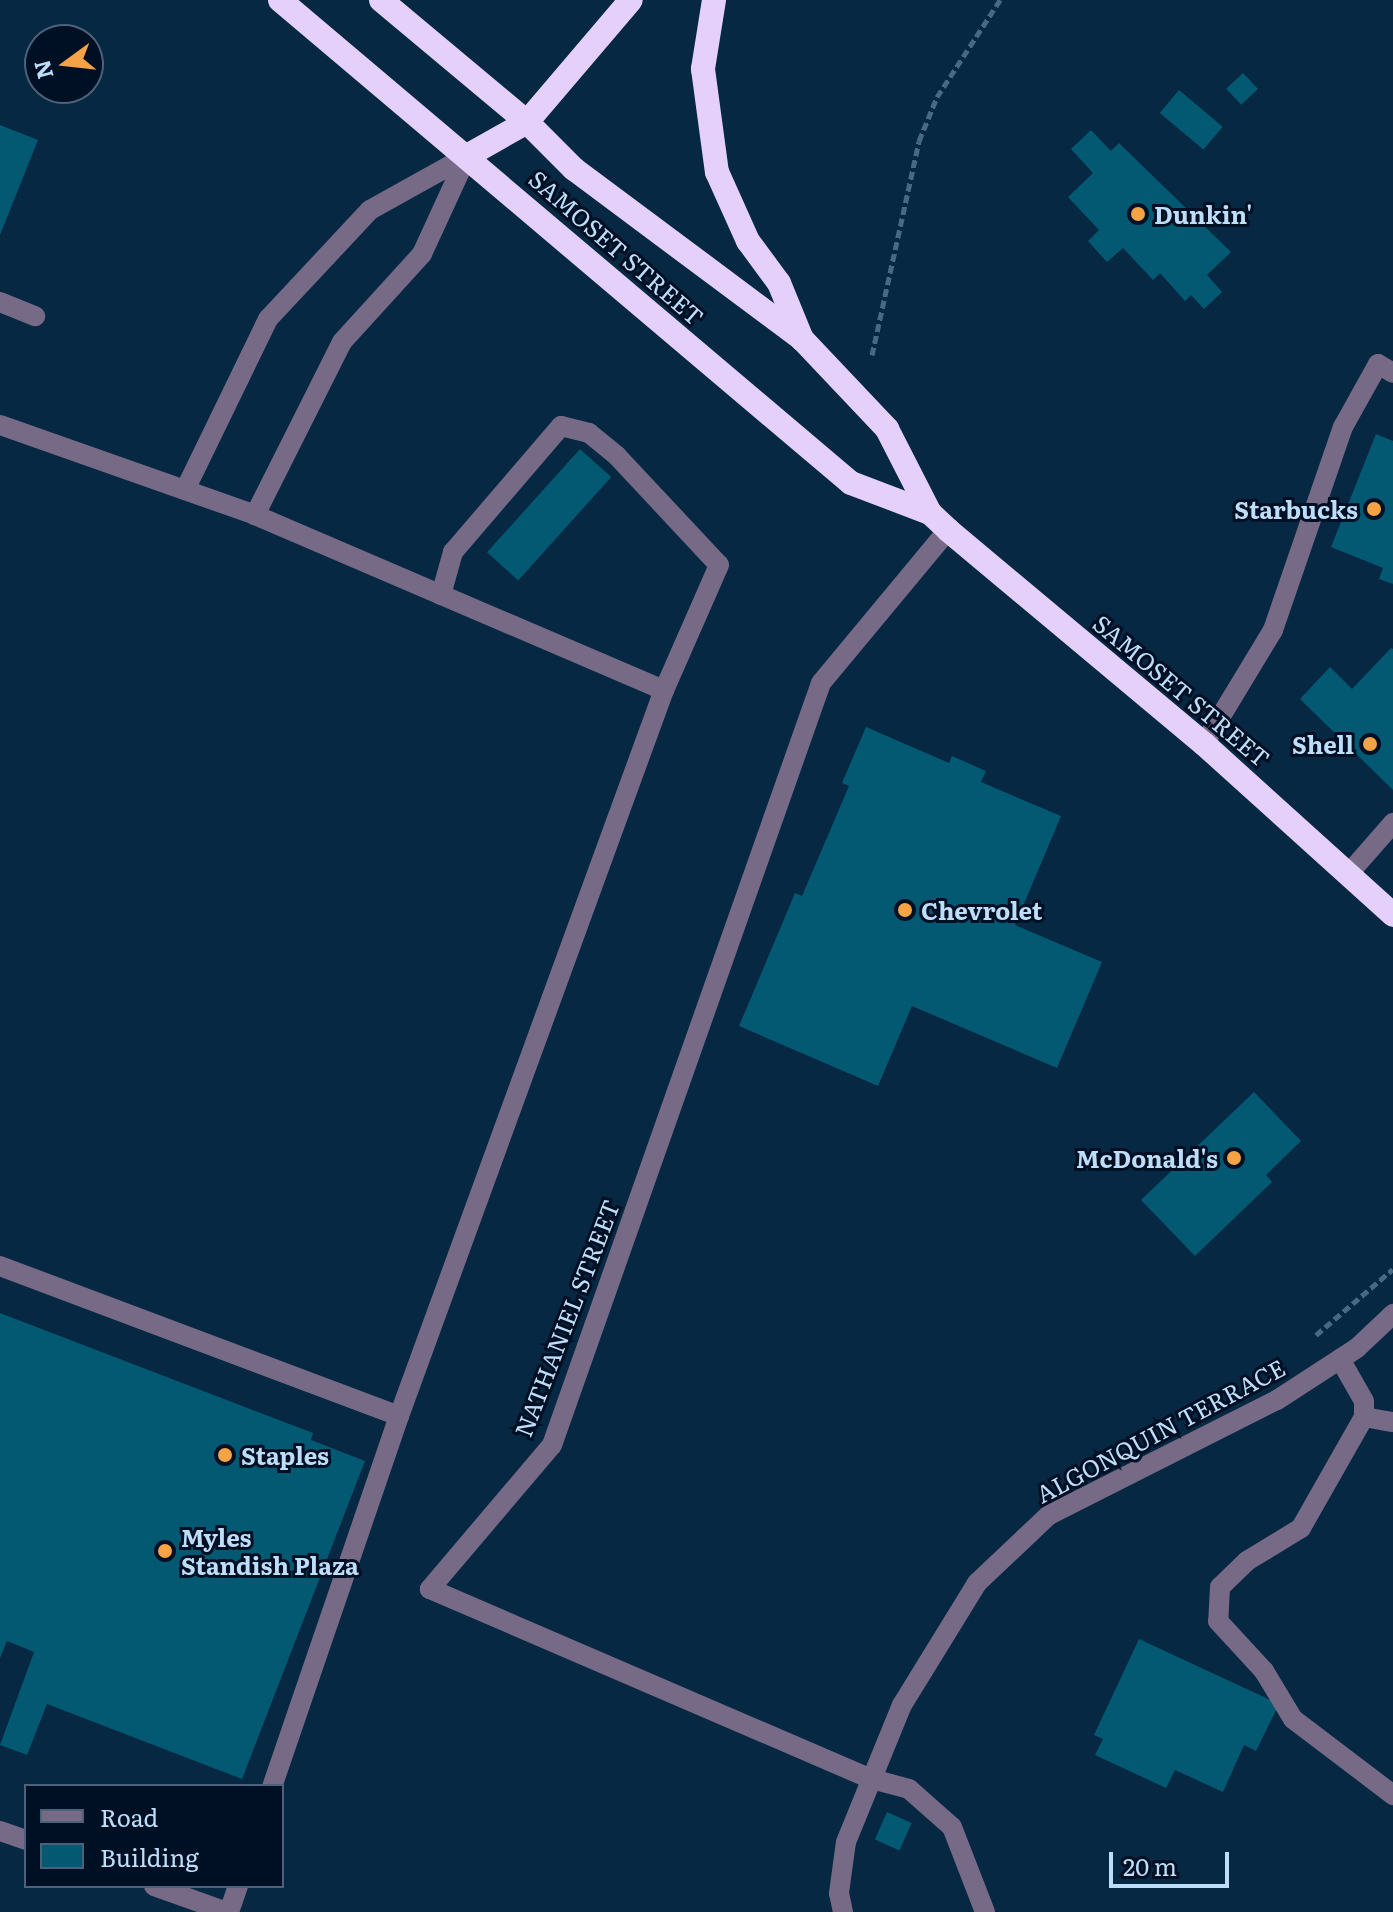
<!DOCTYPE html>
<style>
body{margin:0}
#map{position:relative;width:1393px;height:1912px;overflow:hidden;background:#062842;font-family:Literata,serif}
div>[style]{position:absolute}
.building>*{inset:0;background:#035872;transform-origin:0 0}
.path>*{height:5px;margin-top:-2.5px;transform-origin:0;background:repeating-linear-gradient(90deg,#486984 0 8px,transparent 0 12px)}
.minor>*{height:20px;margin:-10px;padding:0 10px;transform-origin:10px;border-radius:10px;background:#776a86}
.highway>*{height:24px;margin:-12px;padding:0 12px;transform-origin:12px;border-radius:12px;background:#e4d0fb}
.dots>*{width:22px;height:22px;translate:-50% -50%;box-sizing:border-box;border:4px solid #001024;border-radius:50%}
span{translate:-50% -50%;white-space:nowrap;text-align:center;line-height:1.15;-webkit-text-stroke:6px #001024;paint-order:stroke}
.poi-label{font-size:24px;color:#beddf9;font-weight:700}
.left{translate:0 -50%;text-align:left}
.right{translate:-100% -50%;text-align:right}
.street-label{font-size:24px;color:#beddf9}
.legend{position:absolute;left:24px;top:1784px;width:260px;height:104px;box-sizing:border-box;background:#001024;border:2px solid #4c6279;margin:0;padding:10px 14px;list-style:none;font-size:24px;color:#beddf9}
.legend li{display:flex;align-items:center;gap:16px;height:40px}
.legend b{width:40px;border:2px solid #4c6279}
.north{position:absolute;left:24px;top:24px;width:80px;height:80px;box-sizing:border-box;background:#001024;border:2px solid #4c6279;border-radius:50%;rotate:255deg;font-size:22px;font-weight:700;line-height:32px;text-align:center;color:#beddf9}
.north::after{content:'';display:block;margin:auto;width:28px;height:36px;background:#f5a345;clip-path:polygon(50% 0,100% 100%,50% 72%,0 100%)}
.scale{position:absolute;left:1109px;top:1852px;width:120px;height:36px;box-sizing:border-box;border:4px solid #beddf9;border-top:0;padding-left:10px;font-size:24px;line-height:28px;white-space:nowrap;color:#beddf9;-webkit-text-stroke:6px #001024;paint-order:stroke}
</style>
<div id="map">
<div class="building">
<div style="left:1243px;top:73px;width:22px;height:23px;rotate:47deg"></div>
<div style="left:1179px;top:90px;width:57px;height:30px;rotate:40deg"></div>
<div style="clip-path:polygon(0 125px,38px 140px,0 235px)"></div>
<div style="clip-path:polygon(1091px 130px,1111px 151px,1119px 143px,1231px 252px,1207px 275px,1222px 292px,1204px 309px,1191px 295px,1185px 301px,1160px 273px,1153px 280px,1123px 248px,1107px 262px,1088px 241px,1099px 230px,1068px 197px,1093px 173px,1071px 149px)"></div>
<div style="clip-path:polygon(1376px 434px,1393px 441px,1393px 584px,1379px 579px,1383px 568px,1331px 547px)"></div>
<div style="left:580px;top:449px;width:42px;height:139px;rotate:42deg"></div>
<div style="clip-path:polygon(1391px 648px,1393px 649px,1393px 790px,1300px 699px,1330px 667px,1352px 689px)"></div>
<div style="clip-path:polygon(866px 727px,949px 763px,952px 756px,986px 771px,981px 782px,1061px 816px,1015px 925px,1102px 962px,1057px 1068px,912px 1006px,878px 1086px,739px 1026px,795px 893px,802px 896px,849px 786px,842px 783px)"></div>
<div style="clip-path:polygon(1254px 1092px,1301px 1141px,1266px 1175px,1272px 1182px,1195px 1256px,1141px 1200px)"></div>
<div style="clip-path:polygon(0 1313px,313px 1433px,311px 1440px,365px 1461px,242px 1779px,47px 1704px,27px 1755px,0 1745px,34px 1652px,7px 1641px,0 1658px)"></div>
<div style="clip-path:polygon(1139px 1639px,1279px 1704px,1256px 1751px,1244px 1745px,1223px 1792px,1175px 1770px,1166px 1788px,1095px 1755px,1103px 1739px,1094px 1735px)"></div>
<div style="left:887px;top:1812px;width:27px;height:30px;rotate:24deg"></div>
</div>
<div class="path">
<div style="left:872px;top:355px;width:219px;rotate:-77.6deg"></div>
<div style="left:919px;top:141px;width:48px;rotate:-67.8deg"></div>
<div style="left:937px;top:97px;width:116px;rotate:-57deg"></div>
<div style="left:1316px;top:1335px;width:101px;rotate:-40.6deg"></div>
</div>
<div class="minor">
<div style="left:0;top:302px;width:38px;rotate:22deg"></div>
<div style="left:0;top:425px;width:270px;rotate:19.4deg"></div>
<div style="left:255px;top:515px;width:445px;rotate:23.2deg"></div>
<div style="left:664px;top:690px;width:773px;rotate:110.05deg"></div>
<div style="left:399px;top:1416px;width:391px;rotate:108.9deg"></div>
<div style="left:185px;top:490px;width:190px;rotate:-64.1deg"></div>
<div style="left:268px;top:319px;width:149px;rotate:-46.9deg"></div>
<div style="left:370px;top:210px;width:111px;rotate:-29.1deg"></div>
<div style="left:467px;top:156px;width:108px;rotate:114.7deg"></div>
<div style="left:422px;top:254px;width:119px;rotate:132.3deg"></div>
<div style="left:342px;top:342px;width:194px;rotate:116.7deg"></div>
<div style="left:948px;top:530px;width:199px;rotate:129.7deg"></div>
<div style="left:821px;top:683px;width:808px;rotate:109.44deg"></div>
<div style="left:552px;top:1445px;width:189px;rotate:130.3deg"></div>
<div style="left:430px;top:1589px;width:481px;rotate:23.3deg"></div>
<div style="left:872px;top:1779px;width:38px;rotate:15deg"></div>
<div style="left:909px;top:1789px;width:57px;rotate:41.5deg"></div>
<div style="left:952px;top:1827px;width:91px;rotate:68.8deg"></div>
<div style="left:441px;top:595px;width:45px;rotate:-74.4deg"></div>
<div style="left:453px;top:552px;width:166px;rotate:-49.4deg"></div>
<div style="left:561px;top:426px;width:29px;rotate:14deg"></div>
<div style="left:589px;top:433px;width:36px;rotate:39deg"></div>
<div style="left:617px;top:456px;width:149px;rotate:46.9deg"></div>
<div style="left:719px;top:565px;width:137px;rotate:113.7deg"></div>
<div style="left:1204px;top:744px;width:133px;rotate:-58.8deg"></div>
<div style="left:1273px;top:630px;width:215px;rotate:-71deg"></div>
<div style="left:1343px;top:427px;width:72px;rotate:-60.9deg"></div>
<div style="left:1378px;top:364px;width:17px;rotate:31deg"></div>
<div style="left:1351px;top:871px;width:64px;rotate:-48.8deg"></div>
<div style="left:0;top:1266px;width:426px;rotate:20.6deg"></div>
<div style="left:1340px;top:1359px;width:48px;rotate:60.3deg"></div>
<div style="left:1364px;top:1401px;width:16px;rotate:90deg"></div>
<div style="left:1364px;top:1417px;width:128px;rotate:119.6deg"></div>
<div style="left:1301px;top:1528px;width:63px;rotate:148.6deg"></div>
<div style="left:1247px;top:1561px;width:37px;rotate:136deg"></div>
<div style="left:1220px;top:1587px;width:34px;rotate:93deg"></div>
<div style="left:1218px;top:1621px;width:68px;rotate:47.4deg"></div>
<div style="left:1264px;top:1671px;width:56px;rotate:58.9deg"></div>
<div style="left:1293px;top:1719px;width:126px;rotate:37.2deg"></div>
<div style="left:1364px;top:1417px;width:29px;rotate:10deg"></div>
<div style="left:0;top:1831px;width:28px;rotate:19deg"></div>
<div style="left:154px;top:1886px;width:77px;rotate:19.6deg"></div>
<div style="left:229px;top:1912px;width:28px;rotate:-71deg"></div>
<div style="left:843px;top:1912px;width:19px;rotate:-102deg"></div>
<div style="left:839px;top:1893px;width:51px;rotate:-82.2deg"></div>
<div style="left:846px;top:1842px;width:148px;rotate:-67.8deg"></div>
<div style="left:902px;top:1705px;width:143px;rotate:-58.4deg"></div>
<div style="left:977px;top:1583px;width:99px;rotate:-43.4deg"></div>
<div style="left:1049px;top:1515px;width:255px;rotate:-26.8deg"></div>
<div style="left:1277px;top:1400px;width:95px;rotate:-33deg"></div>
<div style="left:1357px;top:1348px;width:50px;rotate:-43.4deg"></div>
</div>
<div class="highway">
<div style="left:280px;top:0;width:748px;rotate:40.23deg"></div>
<div style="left:851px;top:483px;width:85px;rotate:20.8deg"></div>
<div style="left:381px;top:0;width:190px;rotate:39.9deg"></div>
<div style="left:527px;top:122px;width:66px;rotate:45deg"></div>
<div style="left:574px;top:169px;width:284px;rotate:36.7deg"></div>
<div style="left:802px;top:339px;width:124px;rotate:46.6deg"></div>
<div style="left:887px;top:429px;width:94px;rotate:62.9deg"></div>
<div style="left:930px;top:513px;width:25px;rotate:43deg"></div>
<div style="left:948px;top:530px;width:334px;rotate:39.9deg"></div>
<div style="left:1204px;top:744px;width:255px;rotate:42.1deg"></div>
<div style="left:714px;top:0;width:70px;rotate:99.1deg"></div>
<div style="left:703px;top:69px;width:104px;rotate:82.3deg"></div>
<div style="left:717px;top:172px;width:76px;rotate:65.8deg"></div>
<div style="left:748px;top:241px;width:52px;rotate:53.6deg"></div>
<div style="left:779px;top:283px;width:61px;rotate:67.7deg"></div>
<div style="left:467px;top:156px;width:69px;rotate:-29.5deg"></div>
<div style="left:527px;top:122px;width:160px;rotate:-49.6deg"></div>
</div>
<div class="dots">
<div style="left:1138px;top:214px;background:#f5a345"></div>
<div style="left:1374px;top:509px;background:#f5a345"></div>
<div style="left:1370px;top:744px;background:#f5a345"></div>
<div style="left:905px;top:910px;background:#f5a345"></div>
<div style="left:1234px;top:1158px;background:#f5a345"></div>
<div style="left:225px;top:1455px;background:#f5a345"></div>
<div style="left:165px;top:1551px;background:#f5a345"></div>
</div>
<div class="poi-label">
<span class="left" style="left:1154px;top:214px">Dunkin'</span>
<span class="right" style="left:1358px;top:509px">Starbucks</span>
<span class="right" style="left:1354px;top:744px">Shell</span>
<span class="left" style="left:921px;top:910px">Chevrolet</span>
<span class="right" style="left:1218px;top:1158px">McDonald's</span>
<span class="left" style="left:241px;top:1455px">Staples</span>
<span class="left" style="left:181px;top:1551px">Myles<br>Standish Plaza</span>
</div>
<div class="street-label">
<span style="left:617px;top:247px;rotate:41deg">SAMOSET STREET</span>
<span style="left:1182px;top:690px;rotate:40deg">SAMOSET STREET</span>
<span style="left:566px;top:1318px;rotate:-69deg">NATHANIEL STREET</span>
<span style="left:1160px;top:1430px;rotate:-28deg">ALGONQUIN TERRACE</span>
</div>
<ul class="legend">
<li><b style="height:10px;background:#776a86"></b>Road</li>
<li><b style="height:22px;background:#035872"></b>Building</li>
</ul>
<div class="north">N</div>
<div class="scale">20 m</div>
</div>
